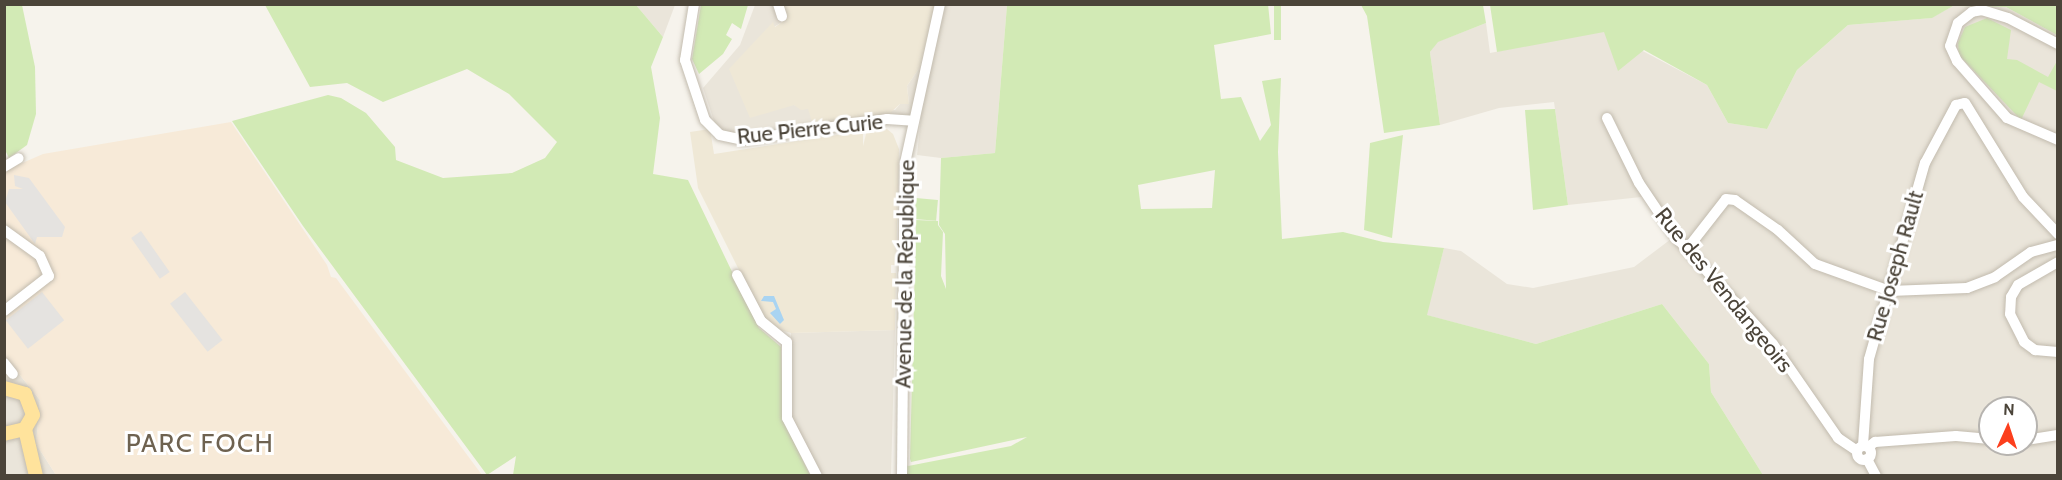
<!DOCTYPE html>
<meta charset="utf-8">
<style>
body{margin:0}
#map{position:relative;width:2062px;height:480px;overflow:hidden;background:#f6f3ec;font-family:Cabin,sans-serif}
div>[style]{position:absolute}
.residential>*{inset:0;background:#eae5da}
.commercial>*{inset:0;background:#f7ead8}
.education>*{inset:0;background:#efe8d6}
.green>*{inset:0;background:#d2eab5;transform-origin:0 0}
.parking>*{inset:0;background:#e5e3e0;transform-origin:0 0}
.water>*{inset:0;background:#a9d4f2}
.roads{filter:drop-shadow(0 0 2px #c2bbae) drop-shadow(0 0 2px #c2bbae)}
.minor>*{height:10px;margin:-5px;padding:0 5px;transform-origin:5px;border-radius:5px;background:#fff}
.minor>.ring{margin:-5px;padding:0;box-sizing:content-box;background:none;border:10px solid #fff;border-radius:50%}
.major>*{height:14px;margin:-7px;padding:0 7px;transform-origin:7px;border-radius:7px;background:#ffe39c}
span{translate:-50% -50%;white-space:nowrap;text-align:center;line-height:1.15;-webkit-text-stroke:6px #fff;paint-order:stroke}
.street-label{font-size:22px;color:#4b4439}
.quarter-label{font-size:26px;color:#6e6250;letter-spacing:1.5px}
.frame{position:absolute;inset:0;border:6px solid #4b4439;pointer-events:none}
.north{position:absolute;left:1978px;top:396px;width:60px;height:60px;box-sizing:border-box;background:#fff;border:2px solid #b7b4b0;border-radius:50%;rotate:3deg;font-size:16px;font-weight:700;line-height:24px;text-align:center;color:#4b4439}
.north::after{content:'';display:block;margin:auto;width:21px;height:27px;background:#fc3f1d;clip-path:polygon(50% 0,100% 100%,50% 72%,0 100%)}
</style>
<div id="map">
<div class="residential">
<div style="clip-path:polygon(636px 5px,675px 5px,663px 37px)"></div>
<div style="clip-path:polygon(755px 5px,781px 5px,785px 20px,774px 27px,773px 23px,794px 105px,808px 109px,895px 110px,900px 104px,909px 104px,907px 86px,920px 67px,935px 5px,1007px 5px,995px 153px,941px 158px,917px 155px,921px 117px,890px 114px,737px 138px,717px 130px,703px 88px,740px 45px)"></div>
<div style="clip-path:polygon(evenodd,1953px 6px,2006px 7px,2057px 35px,2057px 475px,1763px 475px,1711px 392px,1709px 364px,1662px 304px,1536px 344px,1426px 315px,1444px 248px,1461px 251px,1507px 284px,1533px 288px,1634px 267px,1679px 233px,1649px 191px,1641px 197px,1568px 205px,1554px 102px,1499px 108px,1440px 125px,1430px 52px,1437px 42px,1486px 23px,1490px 53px,1603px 30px,1707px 85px,1728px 123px,1767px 129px,1797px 70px,1848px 25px,1931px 18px,1953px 6px,1990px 408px,2026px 408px,2026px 444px,1990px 444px,1990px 408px)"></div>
<div style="clip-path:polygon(895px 330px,891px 475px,819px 475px,790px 419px,791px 333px)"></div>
<div style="clip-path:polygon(19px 374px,40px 400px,36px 444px,56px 475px,5px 475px,4px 377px)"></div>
</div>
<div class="commercial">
<div style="clip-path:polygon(231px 122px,327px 265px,331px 277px,336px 278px,482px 475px,56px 475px,36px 444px,40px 400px,19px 374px,5px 377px,4px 171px,43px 154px)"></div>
</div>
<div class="education">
<div style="clip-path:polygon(781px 5px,935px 5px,920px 67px,907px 86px,909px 104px,900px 104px,890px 113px,813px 125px,808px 109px,801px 110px,794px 105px,750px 118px,729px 69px,773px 22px,775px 27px,785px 20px)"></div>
<div style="clip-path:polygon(710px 129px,714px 154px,863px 131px,863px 146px,867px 130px,887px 129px,893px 134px,899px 149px,896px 265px,891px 265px,891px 273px,896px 273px,895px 330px,791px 333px,774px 328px,762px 316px,698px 188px,690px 132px)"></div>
</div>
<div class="green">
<div style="clip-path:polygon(evenodd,1268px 4px,1271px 34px,1214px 45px,1221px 99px,1241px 97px,1260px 141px,1271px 125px,1262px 81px,1281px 78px,1278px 152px,1282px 239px,1343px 232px,1383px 242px,1444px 248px,1427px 315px,1536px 344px,1662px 304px,1709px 364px,1711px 392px,1763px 475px,905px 476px,903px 467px,1011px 446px,1027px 437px,911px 462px,910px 459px,916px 220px,938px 221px,938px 225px,943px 232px,941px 276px,946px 289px,945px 234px,939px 225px,941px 158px,995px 153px,1007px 5px,1268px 4px,1215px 170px,1212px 208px,1141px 209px,1138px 185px,1215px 170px)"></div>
<div style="clip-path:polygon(4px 5px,22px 5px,35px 67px,36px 114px,27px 145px,9px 158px,4px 148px)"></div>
<div style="clip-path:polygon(265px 5px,636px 5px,663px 37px,651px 67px,660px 118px,653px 174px,688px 180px,759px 328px,781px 347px,783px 419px,810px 475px,513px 475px,516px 456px,487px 475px,303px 226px,232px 121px,328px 95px,341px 98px,366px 113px,395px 147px,396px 160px,443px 178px,512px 173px,545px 158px,557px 142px,509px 94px,467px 69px,383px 102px,347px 83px,310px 87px)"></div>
<div style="clip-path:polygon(701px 5px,748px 5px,741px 29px,732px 23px,726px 35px,732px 39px,723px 54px,699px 74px,692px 59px)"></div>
<div style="left:1274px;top:5px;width:7px;height:35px"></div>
<div style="clip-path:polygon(1361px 5px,1483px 5px,1486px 23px,1438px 42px,1430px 52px,1440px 125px,1384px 133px,1367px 16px)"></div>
<div style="clip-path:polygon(1490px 5px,2057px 5px,2057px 35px,2006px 7px,1953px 6px,1932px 18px,1848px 25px,1797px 70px,1767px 129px,1728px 123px,1707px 85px,1644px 50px,1618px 71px,1604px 32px,1497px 52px)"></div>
<div style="clip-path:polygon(1987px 18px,2011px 30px,2007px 59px,2017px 60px,2048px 77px,2057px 61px,2057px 91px,2039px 82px,2021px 120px,1959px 55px,1958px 43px,1965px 27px)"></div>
<div style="clip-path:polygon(1555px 109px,1568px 205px,1533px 210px,1525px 110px)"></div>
<div style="clip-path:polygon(1403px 135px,1392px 238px,1364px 230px,1370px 143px)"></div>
<div style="left:916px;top:198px;width:22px;height:21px;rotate:5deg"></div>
</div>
<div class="parking">
<div style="clip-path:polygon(14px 175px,29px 178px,65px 227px,62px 237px,37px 237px,35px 244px,5px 202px,9px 189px,23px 189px,15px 186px)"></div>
<div style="left:141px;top:231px;width:50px;height:12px;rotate:55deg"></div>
<div style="left:42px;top:292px;width:36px;height:46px;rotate:52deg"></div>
<div style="left:185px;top:292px;width:61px;height:19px;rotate:52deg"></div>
</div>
<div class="water">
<div style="clip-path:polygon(764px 296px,774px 296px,784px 320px,780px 324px,770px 313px,776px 309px,773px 302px,761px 301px)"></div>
</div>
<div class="roads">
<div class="minor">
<div style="left:694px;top:4px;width:57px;rotate:99.1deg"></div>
<div style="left:685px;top:60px;width:63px;rotate:71.6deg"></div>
<div style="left:705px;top:120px;width:21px;rotate:45deg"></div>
<div style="left:720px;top:135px;width:24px;rotate:12deg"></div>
<div style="left:743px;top:140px;width:146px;rotate:-8.3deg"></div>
<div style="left:887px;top:119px;width:26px;rotate:4deg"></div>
<div style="left:778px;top:4px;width:13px;rotate:72deg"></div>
<div style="left:2058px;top:44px;width:56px;rotate:-152.5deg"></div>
<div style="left:2008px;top:18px;width:27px;rotate:-163deg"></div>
<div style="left:1982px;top:10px;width:10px;rotate:169deg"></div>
<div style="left:1972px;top:12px;width:18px;rotate:142deg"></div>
<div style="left:1958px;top:23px;width:24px;rotate:109deg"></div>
<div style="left:1950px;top:46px;width:17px;rotate:65deg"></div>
<div style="left:1957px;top:61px;width:76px;rotate:48.7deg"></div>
<div style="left:2007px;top:118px;width:56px;rotate:23.3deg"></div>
<div style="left:1607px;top:118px;width:72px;rotate:63.8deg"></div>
<div style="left:1639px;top:183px;width:63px;rotate:56.1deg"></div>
<div style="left:1674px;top:235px;width:147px;rotate:47.8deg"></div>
<div style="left:1773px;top:344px;width:114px;rotate:55.3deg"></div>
<div style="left:1838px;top:438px;width:23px;rotate:34deg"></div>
<div style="left:4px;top:167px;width:17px;rotate:-31deg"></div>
<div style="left:4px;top:230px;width:44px;rotate:35.8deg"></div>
<div style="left:40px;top:256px;width:22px;rotate:66deg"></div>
<div style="left:49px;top:276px;width:57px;rotate:142.1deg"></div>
<div style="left:1687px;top:249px;width:63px;rotate:-52deg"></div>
<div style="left:1726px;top:199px;width:9px;rotate:6deg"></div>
<div style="left:1735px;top:200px;width:52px;rotate:34.9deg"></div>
<div style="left:1778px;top:230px;width:50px;rotate:42.6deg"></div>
<div style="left:1815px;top:264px;width:80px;rotate:19.8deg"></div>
<div style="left:1890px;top:291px;width:77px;rotate:-2.2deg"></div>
<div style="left:1967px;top:288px;width:30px;rotate:-21deg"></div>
<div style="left:1995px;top:277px;width:44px;rotate:-34.8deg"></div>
<div style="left:2031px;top:252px;width:28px;rotate:-15deg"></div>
<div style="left:2058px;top:262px;width:46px;rotate:150.1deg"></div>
<div style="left:2018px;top:285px;width:14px;rotate:120deg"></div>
<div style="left:2011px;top:297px;width:17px;rotate:93deg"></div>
<div style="left:2010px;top:314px;width:31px;rotate:63deg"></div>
<div style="left:2024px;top:342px;width:14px;rotate:36deg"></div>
<div style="left:2035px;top:350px;width:23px;rotate:5deg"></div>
<div style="left:737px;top:275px;width:52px;rotate:62.4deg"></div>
<div style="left:761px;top:321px;width:33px;rotate:39deg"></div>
<div style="left:787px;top:342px;width:76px;rotate:90deg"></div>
<div style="left:787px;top:418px;width:65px;rotate:62.7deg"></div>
<div style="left:4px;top:363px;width:14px;rotate:51deg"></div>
<div style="left:2026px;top:440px;width:32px;rotate:-9deg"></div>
<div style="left:1863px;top:445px;width:86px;rotate:-86deg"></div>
<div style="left:1869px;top:359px;width:204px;rotate:-74.1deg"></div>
<div style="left:1925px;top:163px;width:66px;rotate:-61.9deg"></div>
<div style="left:1956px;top:105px;width:9px;rotate:-13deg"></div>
<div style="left:1965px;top:103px;width:110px;rotate:58.3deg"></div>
<div style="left:2023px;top:197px;width:51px;rotate:46.6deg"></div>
<div class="ring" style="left:1857px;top:446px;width:4px;height:4px"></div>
<div style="left:1868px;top:447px;width:9px;rotate:-36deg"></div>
<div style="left:1875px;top:442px;width:81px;rotate:-4.2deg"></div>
<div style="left:1956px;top:436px;width:34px;rotate:5deg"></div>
<div style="left:1867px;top:459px;width:19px;rotate:62deg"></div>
<div style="left:902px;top:476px;width:313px;rotate:-89.5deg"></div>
<div style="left:905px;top:163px;width:163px;rotate:-77.6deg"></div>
</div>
<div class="major">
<div style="left:4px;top:388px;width:22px;rotate:16deg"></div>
<div style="left:25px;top:394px;width:22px;rotate:69deg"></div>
<div style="left:33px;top:415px;width:16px;rotate:120deg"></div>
<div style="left:25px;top:429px;width:22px;rotate:167deg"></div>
<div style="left:25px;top:429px;width:48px;rotate:76.8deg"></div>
</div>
</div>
<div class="street-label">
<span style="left:810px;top:129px;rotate:-6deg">Rue Pierre Curie</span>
<span style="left:1895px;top:266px;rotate:-74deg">Rue Joseph Rault</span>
<span style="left:905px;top:274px;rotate:-89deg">Avenue de la République</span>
<span style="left:1724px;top:290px;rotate:51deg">Rue des Vendangeoirs</span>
</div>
<div class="quarter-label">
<span style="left:200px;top:444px">PARC FOCH</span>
</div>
<div class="frame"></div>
<div class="north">N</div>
</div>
